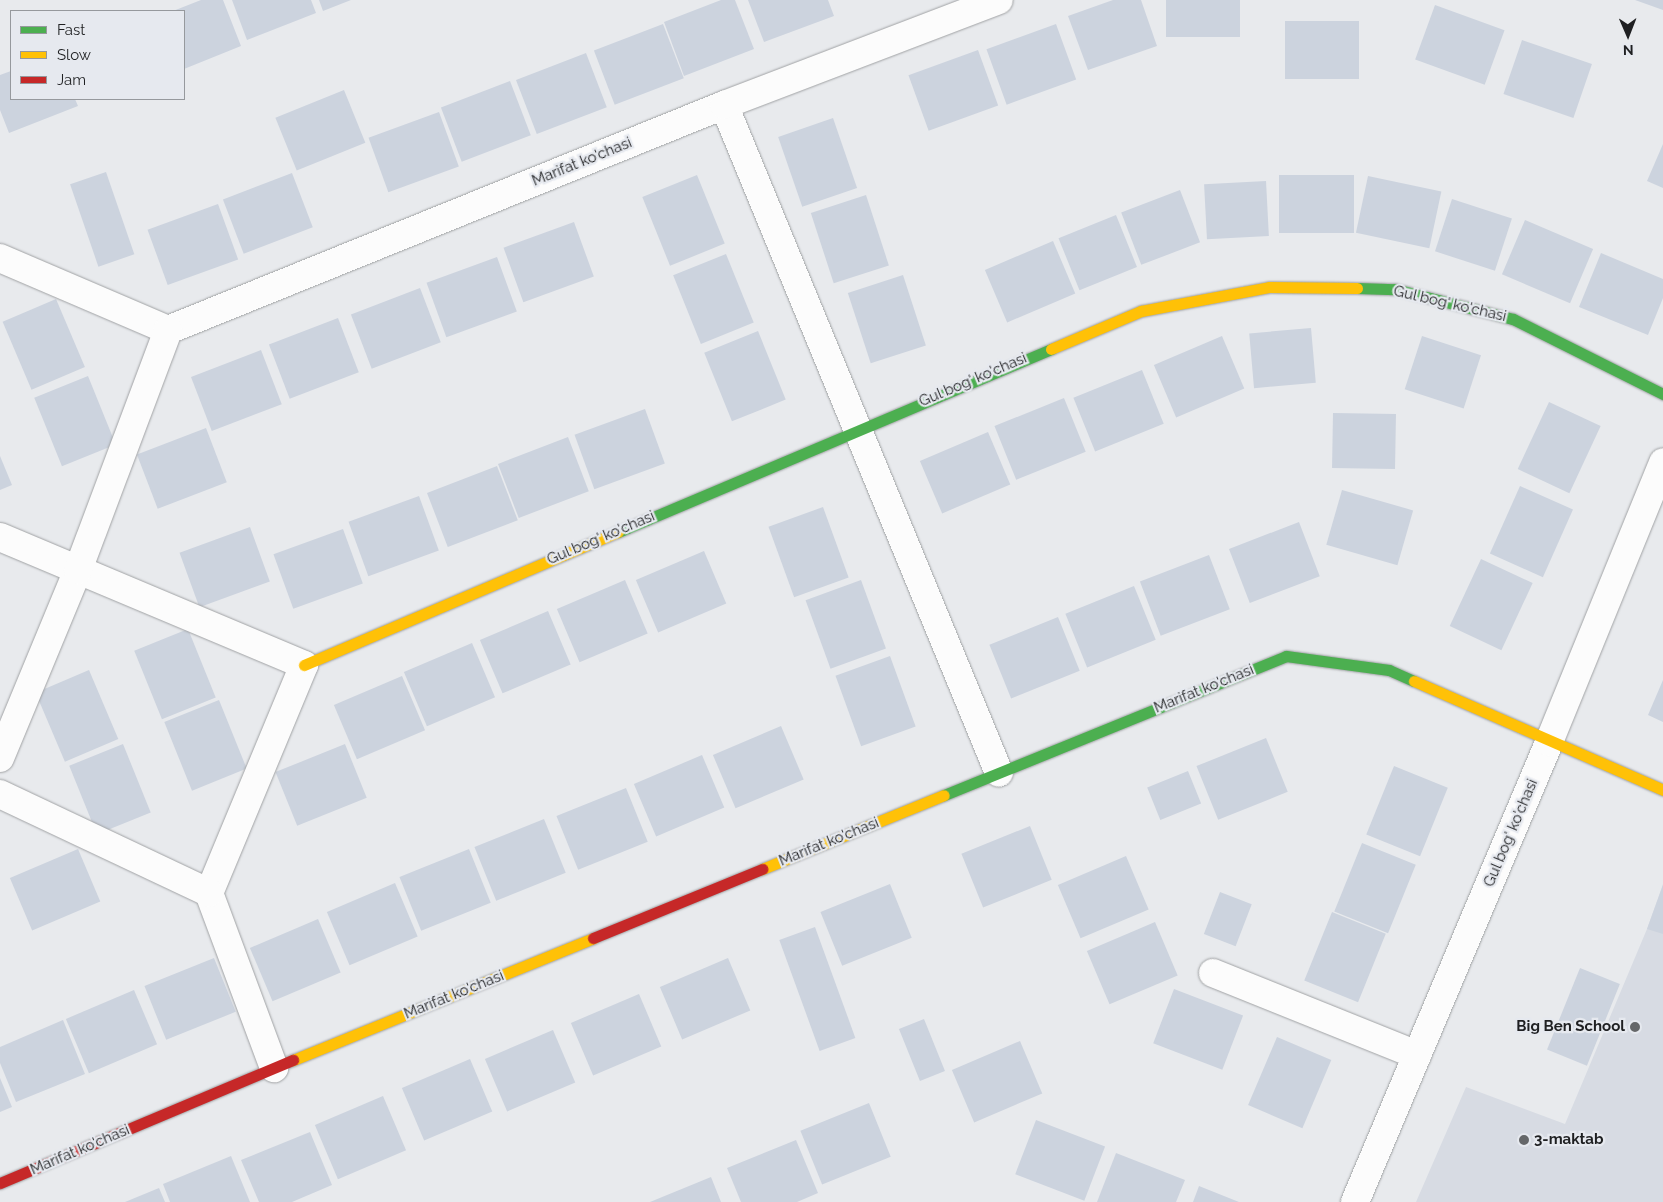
<!DOCTYPE html>
<style>
body{margin:0}
#map{position:relative;width:1663px;height:1202px;overflow:hidden;background:#e8eaed;font-family:Raleway,sans-serif}
div>[style]{position:absolute}
.built>*{inset:0;background:#d7dbe3}
.building>*{inset:0;background:#ccd3de;transform-origin:0 0}
.roads{filter:drop-shadow(0 0 1px #a0a2a4) drop-shadow(0 0 1px #a0a2a4)}
.street>*{height:28px;margin:-14px;padding:0 14px;transform-origin:14px;border-radius:14px;background:#fcfcfc}
.fast>*{height:11px;margin:-5.5px;padding:0 5.5px;transform-origin:5.5px;border-radius:5.5px;background:#4caf50}
.slow>*{height:11px;margin:-5.5px;padding:0 5.5px;transform-origin:5.5px;border-radius:5.5px;background:#ffc107}
.jam>*{height:11px;margin:-5.5px;padding:0 5.5px;transform-origin:5.5px;border-radius:5.5px;background:#c62828}
.dots>*{width:14px;height:14px;translate:-50% -50%;box-sizing:border-box;border:2px solid #e6e9ef;border-radius:50%}
span{translate:-50% -50%;white-space:nowrap;text-align:center;line-height:1.15;-webkit-text-stroke:4.5px #e6e9ef;paint-order:stroke}
.street-label{font-size:15px;color:#1f2022}
.poi-label{font-size:15px;color:#1f2022;font-weight:700}
.right{translate:-100% -50%;text-align:right}
.left{translate:0 -50%;text-align:left}
.legend{position:absolute;left:10px;top:10px;width:175px;height:90px;box-sizing:border-box;background:#e6e9ef;border:1px solid #96999d;margin:0;padding:6px 9px;list-style:none;font-size:15px;color:#1f2022}
.legend li{display:flex;align-items:center;gap:10px;height:25px}
.legend b{width:25px;border:1px solid #96999d}
.north{position:absolute;left:1603px;top:10px;width:50px;height:50px;-webkit-text-stroke:4px #e6e9ef;paint-order:stroke;rotate:179deg;font-size:14px;font-weight:700;line-height:20px;text-align:center;color:#1f2022}
.north::after{content:'';display:block;margin:auto;width:18px;height:22px;background:#1f2022;clip-path:polygon(50% 0,100% 100%,50% 72%,0 100%)}
</style>
<div id="map">
<div class="built">
<div style="clip-path:polygon(1663px 884px,1663px 1202px,1416px 1202px,1466px 1087px,1565px 1124px,1647px 929px)"></div>
</div>
<div class="building">
<div style="clip-path:polygon(201px 0,223px 0,241px 46px,184px 69px,184px 11px,173px 11px)"></div>
<div style="clip-path:polygon(232px 0,311px 0,316px 13px,247px 40px)"></div>
<div style="clip-path:polygon(319px 0,351px 0,323px 11px)"></div>
<div style="clip-path:polygon(721px 0,735px 0,754px 49px,684px 76px,664px 22px)"></div>
<div style="clip-path:polygon(748px 0,828px 0,834px 16px,764px 42px)"></div>
<div style="clip-path:polygon(1113px 0,1141px 0,1157px 46px,1088px 70px,1068px 16px)"></div>
<div style="left:1166px;top:0;width:74px;height:37px"></div>
<div style="clip-path:polygon(1635px 0,1663px 0,1663px 10px)"></div>
<div style="left:1435px;top:5px;width:74px;height:58px;rotate:20deg"></div>
<div style="left:1359px;top:21px;width:58px;height:74px;rotate:90deg"></div>
<div style="left:663px;top:24px;width:58px;height:74px;rotate:69deg"></div>
<div style="left:1056px;top:24px;width:59px;height:74px;rotate:70deg"></div>
<div style="left:1522px;top:40px;width:74px;height:57px;rotate:19deg"></div>
<div style="left:978px;top:50px;width:59px;height:74px;rotate:70deg"></div>
<div style="left:586px;top:53px;width:58px;height:75px;rotate:69deg"></div>
<div style="clip-path:polygon(11px 71px,11px 99px,75px 99px,78px 106px,9px 133px,0 110px,0 75px)"></div>
<div style="left:510px;top:81px;width:58px;height:74px;rotate:69deg"></div>
<div style="left:344px;top:90px;width:57px;height:74px;rotate:68deg"></div>
<div style="left:439px;top:112px;width:58px;height:75px;rotate:70deg"></div>
<div style="left:833px;top:118px;width:74px;height:58px;rotate:71deg"></div>
<div style="clip-path:polygon(1663px 144px,1663px 188px,1647px 181px)"></div>
<div style="left:106px;top:172px;width:87px;height:38px;rotate:71deg"></div>
<div style="left:292px;top:173px;width:58px;height:74px;rotate:69deg"></div>
<div style="left:697px;top:175px;width:74px;height:59px;rotate:68deg"></div>
<div style="left:1279px;top:175px;width:75px;height:58px"></div>
<div style="left:1368px;top:176px;width:75px;height:58px;rotate:12deg"></div>
<div style="left:1266px;top:181px;width:55px;height:62px;rotate:87deg"></div>
<div style="left:1180px;top:190px;width:56px;height:63px;rotate:69deg"></div>
<div style="left:866px;top:195px;width:74px;height:58px;rotate:72deg"></div>
<div style="left:1452px;top:199px;width:63px;height:55px;rotate:18deg"></div>
<div style="left:218px;top:204px;width:59px;height:75px;rotate:70deg"></div>
<div style="left:1116px;top:215px;width:56px;height:62px;rotate:68deg"></div>
<div style="left:1525px;top:220px;width:74px;height:59px;rotate:23deg"></div>
<div style="left:574px;top:222px;width:58px;height:75px;rotate:70deg"></div>
<div style="left:1053px;top:241px;width:57px;height:74px;rotate:67deg"></div>
<div style="clip-path:polygon(1601px 253px,1663px 279px,1663px 298px,1648px 335px,1579px 307px)"></div>
<div style="left:726px;top:254px;width:74px;height:57px;rotate:68deg"></div>
<div style="left:497px;top:257px;width:58px;height:75px;rotate:70deg"></div>
<div style="left:903px;top:275px;width:74px;height:58px;rotate:72deg"></div>
<div style="left:420px;top:288px;width:58px;height:74px;rotate:69deg"></div>
<div style="left:56px;top:299px;width:74px;height:58px;rotate:67deg"></div>
<div style="left:338px;top:318px;width:58px;height:74px;rotate:69deg"></div>
<div style="left:1311px;top:328px;width:55px;height:62px;rotate:85deg"></div>
<div style="left:758px;top:331px;width:74px;height:58px;rotate:68deg"></div>
<div style="left:1222px;top:336px;width:57px;height:74px;rotate:67deg"></div>
<div style="left:1422px;top:336px;width:62px;height:56px;rotate:18deg"></div>
<div style="left:261px;top:350px;width:58px;height:75px;rotate:69deg"></div>
<div style="left:1142px;top:370px;width:58px;height:74px;rotate:68deg"></div>
<div style="left:88px;top:376px;width:74px;height:58px;rotate:68deg"></div>
<div style="left:1064px;top:398px;width:58px;height:75px;rotate:68deg"></div>
<div style="left:1549px;top:402px;width:57px;height:74px;rotate:25deg"></div>
<div style="left:645px;top:409px;width:58px;height:75px;rotate:70deg"></div>
<div style="left:1333px;top:413px;width:63px;height:55px;rotate:1deg"></div>
<div style="left:206px;top:428px;width:58px;height:74px;rotate:69deg"></div>
<div style="left:988px;top:432px;width:57px;height:74px;rotate:67deg"></div>
<div style="left:568px;top:437px;width:58px;height:75px;rotate:69deg"></div>
<div style="clip-path:polygon(0 456px,12px 485px,0 490px)"></div>
<div style="left:497px;top:466px;width:58px;height:75px;rotate:69deg"></div>
<div style="left:1520px;top:486px;width:58px;height:74px;rotate:24deg"></div>
<div style="left:1342px;top:490px;width:74px;height:57px;rotate:16deg"></div>
<div style="left:419px;top:496px;width:58px;height:75px;rotate:70deg"></div>
<div style="left:823px;top:507px;width:75px;height:58px;rotate:70deg"></div>
<div style="left:1299px;top:522px;width:58px;height:75px;rotate:69deg"></div>
<div style="left:250px;top:527px;width:58px;height:75px;rotate:70deg"></div>
<div style="left:343px;top:529px;width:58px;height:74px;rotate:70deg"></div>
<div style="left:704px;top:551px;width:57px;height:74px;rotate:67deg"></div>
<div style="left:1209px;top:555px;width:58px;height:74px;rotate:69deg"></div>
<div style="left:1481px;top:559px;width:57px;height:74px;rotate:25deg"></div>
<div style="left:625px;top:580px;width:58px;height:74px;rotate:67deg"></div>
<div style="left:861px;top:580px;width:73px;height:59px;rotate:70deg"></div>
<div style="left:1134px;top:586px;width:58px;height:74px;rotate:68deg"></div>
<div style="left:548px;top:611px;width:58px;height:74px;rotate:67deg"></div>
<div style="left:1058px;top:617px;width:58px;height:74px;rotate:68deg"></div>
<div style="left:188px;top:629px;width:74px;height:58px;rotate:68deg"></div>
<div style="left:472px;top:643px;width:59px;height:74px;rotate:67deg"></div>
<div style="left:890px;top:656px;width:75px;height:58px;rotate:70deg"></div>
<div style="left:89px;top:670px;width:75px;height:58px;rotate:67deg"></div>
<div style="left:402px;top:676px;width:59px;height:74px;rotate:67deg"></div>
<div style="clip-path:polygon(1663px 680px,1663px 722px,1648px 715px)"></div>
<div style="left:219px;top:700px;width:74px;height:59px;rotate:68deg"></div>
<div style="left:781px;top:726px;width:58px;height:74px;rotate:67deg"></div>
<div style="left:1266px;top:738px;width:58px;height:75px;rotate:68deg"></div>
<div style="left:123px;top:744px;width:74px;height:58px;rotate:68deg"></div>
<div style="left:345px;top:744px;width:58px;height:75px;rotate:68deg"></div>
<div style="left:702px;top:755px;width:57px;height:74px;rotate:67deg"></div>
<div style="left:1394px;top:766px;width:58px;height:74px;rotate:22deg"></div>
<div style="left:1188px;top:771px;width:35px;height:44px;rotate:68deg"></div>
<div style="left:626px;top:788px;width:58px;height:75px;rotate:68deg"></div>
<div style="left:544px;top:819px;width:58px;height:75px;rotate:68deg"></div>
<div style="left:1030px;top:826px;width:58px;height:74px;rotate:68deg"></div>
<div style="left:1362px;top:843px;width:58px;height:74px;rotate:22deg"></div>
<div style="left:78px;top:849px;width:57px;height:74px;rotate:67deg"></div>
<div style="left:469px;top:849px;width:58px;height:75px;rotate:68deg"></div>
<div style="left:1126px;top:856px;width:58px;height:74px;rotate:67deg"></div>
<div style="left:395px;top:883px;width:58px;height:74px;rotate:67deg"></div>
<div style="left:890px;top:884px;width:58px;height:75px;rotate:68deg"></div>
<div style="clip-path:polygon(1663px 885px,1663px 934px,1647px 929px)"></div>
<div style="left:1220px;top:892px;width:34px;height:45px;rotate:21deg"></div>
<div style="left:1332px;top:912px;width:58px;height:74px;rotate:22deg"></div>
<div style="left:318px;top:919px;width:58px;height:74px;rotate:67deg"></div>
<div style="left:1155px;top:922px;width:58px;height:74px;rotate:67deg"></div>
<div style="left:815px;top:927px;width:118px;height:38px;rotate:70deg"></div>
<div style="left:214px;top:958px;width:58px;height:75px;rotate:68deg"></div>
<div style="left:728px;top:958px;width:57px;height:74px;rotate:67deg"></div>
<div style="left:1580px;top:968px;width:43px;height:88px;rotate:22deg"></div>
<div style="left:1174px;top:989px;width:74px;height:58px;rotate:21deg"></div>
<div style="left:134px;top:990px;width:59px;height:74px;rotate:67deg"></div>
<div style="left:639px;top:994px;width:57px;height:74px;rotate:67deg"></div>
<div style="left:924px;top:1019px;width:56px;height:27px;rotate:68deg"></div>
<div style="clip-path:polygon(63px 1020px,85px 1074px,16px 1102px,0 1063px,0 1047px)"></div>
<div style="left:553px;top:1030px;width:57px;height:74px;rotate:67deg"></div>
<div style="left:1277px;top:1037px;width:59px;height:74px;rotate:23deg"></div>
<div style="left:1020px;top:1041px;width:57px;height:74px;rotate:67deg"></div>
<div style="left:470px;top:1059px;width:57px;height:74px;rotate:67deg"></div>
<div style="clip-path:polygon(0 1078px,12px 1107px,0 1112px)"></div>
<div style="left:383px;top:1096px;width:59px;height:74px;rotate:67deg"></div>
<div style="left:869px;top:1103px;width:58px;height:74px;rotate:68deg"></div>
<div style="left:1036px;top:1120px;width:74px;height:58px;rotate:21deg"></div>
<div style="clip-path:polygon(310px 1132px,332px 1185px,292px 1202px,259px 1202px,241px 1160px)"></div>
<div style="clip-path:polygon(796px 1140px,818px 1193px,797px 1202px,741px 1202px,727px 1168px)"></div>
<div style="clip-path:polygon(1116px 1153px,1185px 1180px,1176px 1202px,1097px 1202px)"></div>
<div style="clip-path:polygon(231px 1156px,250px 1202px,170px 1202px,163px 1184px)"></div>
<div style="clip-path:polygon(711px 1177px,721px 1202px,650px 1202px)"></div>
<div style="clip-path:polygon(1199px 1186px,1239px 1202px,1193px 1202px)"></div>
<div style="clip-path:polygon(159px 1188px,165px 1202px,125px 1202px)"></div>
</div>
<div class="roads">
<div class="street">
<div style="left:724px;top:105px;width:722px;rotate:67.62deg"></div>
<div style="left:0;top:258px;width:183px;rotate:23.2deg"></div>
<div style="left:168px;top:330px;width:600px;rotate:-22.03deg"></div>
<div style="left:724px;top:105px;width:294px;rotate:-20.9deg"></div>
<div style="left:0;top:537px;width:330px;rotate:22.8deg"></div>
<div style="left:304px;top:665px;width:247px;rotate:112.6deg"></div>
<div style="left:209px;top:893px;width:187px;rotate:69.6deg"></div>
<div style="left:0;top:758px;width:204px;rotate:-67.5deg"></div>
<div style="left:78px;top:570px;width:256px;rotate:-69.4deg"></div>
<div style="left:0;top:794px;width:231px;rotate:25.3deg"></div>
<div style="left:1213px;top:973px;width:220px;rotate:21.9deg"></div>
<div style="left:1355px;top:1202px;width:499px;rotate:-67.1deg"></div>
<div style="left:1549px;top:742px;width:302px;rotate:-67.8deg"></div>
</div>
<div class="fast">
<div style="left:1357px;top:288px;width:38px;rotate:2deg"></div>
<div style="left:1395px;top:289px;width:122px;rotate:14.3deg"></div>
<div style="left:1513px;top:319px;width:168px;rotate:26.6deg"></div>
<div style="left:618px;top:532px;width:470px;rotate:-22.9deg"></div>
<div style="left:944px;top:795px;width:369px;rotate:-22.1deg"></div>
<div style="left:1286px;top:656px;width:104px;rotate:7.7deg"></div>
<div style="left:1389px;top:670px;width:27px;rotate:24deg"></div>
</div>
<div class="slow">
<div style="left:1051px;top:349px;width:98px;rotate:-22.9deg"></div>
<div style="left:1141px;top:311px;width:130px;rotate:-10.6deg"></div>
<div style="left:1269px;top:287px;width:88px;rotate:0.7deg"></div>
<div style="left:304px;top:665px;width:341px;rotate:-23deg"></div>
<div style="left:1414px;top:681px;width:272px;rotate:23.6deg"></div>
<div style="left:762px;top:869px;width:196px;rotate:-22.1deg"></div>
<div style="left:293px;top:1060px;width:324px;rotate:-22.1deg"></div>
</div>
<div class="jam">
<div style="left:593px;top:938px;width:183px;rotate:-22.2deg"></div>
<div style="left:0;top:1183px;width:318px;rotate:-22.8deg"></div>
</div>
</div>
<div class="dots">
<div style="left:1635px;top:1027px;background:#656769"></div>
<div style="left:1524px;top:1140px;background:#656769"></div>
</div>
<div class="street-label">
<span style="left:582px;top:162px;rotate:-22deg">Marifat ko'chasi</span>
<span style="left:1450px;top:304px;rotate:13deg">Gul bog' ko'chasi</span>
<span style="left:973px;top:380px;rotate:-23deg">Gul bog' ko'chasi</span>
<span style="left:601px;top:538px;rotate:-23deg">Gul bog' ko'chasi</span>
<span style="left:1204px;top:689px;rotate:-22deg">Marifat ko'chasi</span>
<span style="left:1511px;top:833px;rotate:-67deg">Gul bog' ko'chasi</span>
<span style="left:829px;top:842px;rotate:-22deg">Marifat ko'chasi</span>
<span style="left:454px;top:995px;rotate:-22deg">Marifat ko'chasi</span>
<span style="left:80px;top:1150px;rotate:-23deg">Marifat ko'chasi</span>
</div>
<div class="poi-label">
<span class="right" style="left:1625px;top:1027px">Big Ben School</span>
<span class="left" style="left:1534px;top:1140px">3-maktab</span>
</div>
<ul class="legend">
<li><b style="height:6px;background:#4caf50"></b>Fast</li>
<li><b style="height:6px;background:#ffc107"></b>Slow</li>
<li><b style="height:6px;background:#c62828"></b>Jam</li>
</ul>
<div class="north">N</div>
</div>
